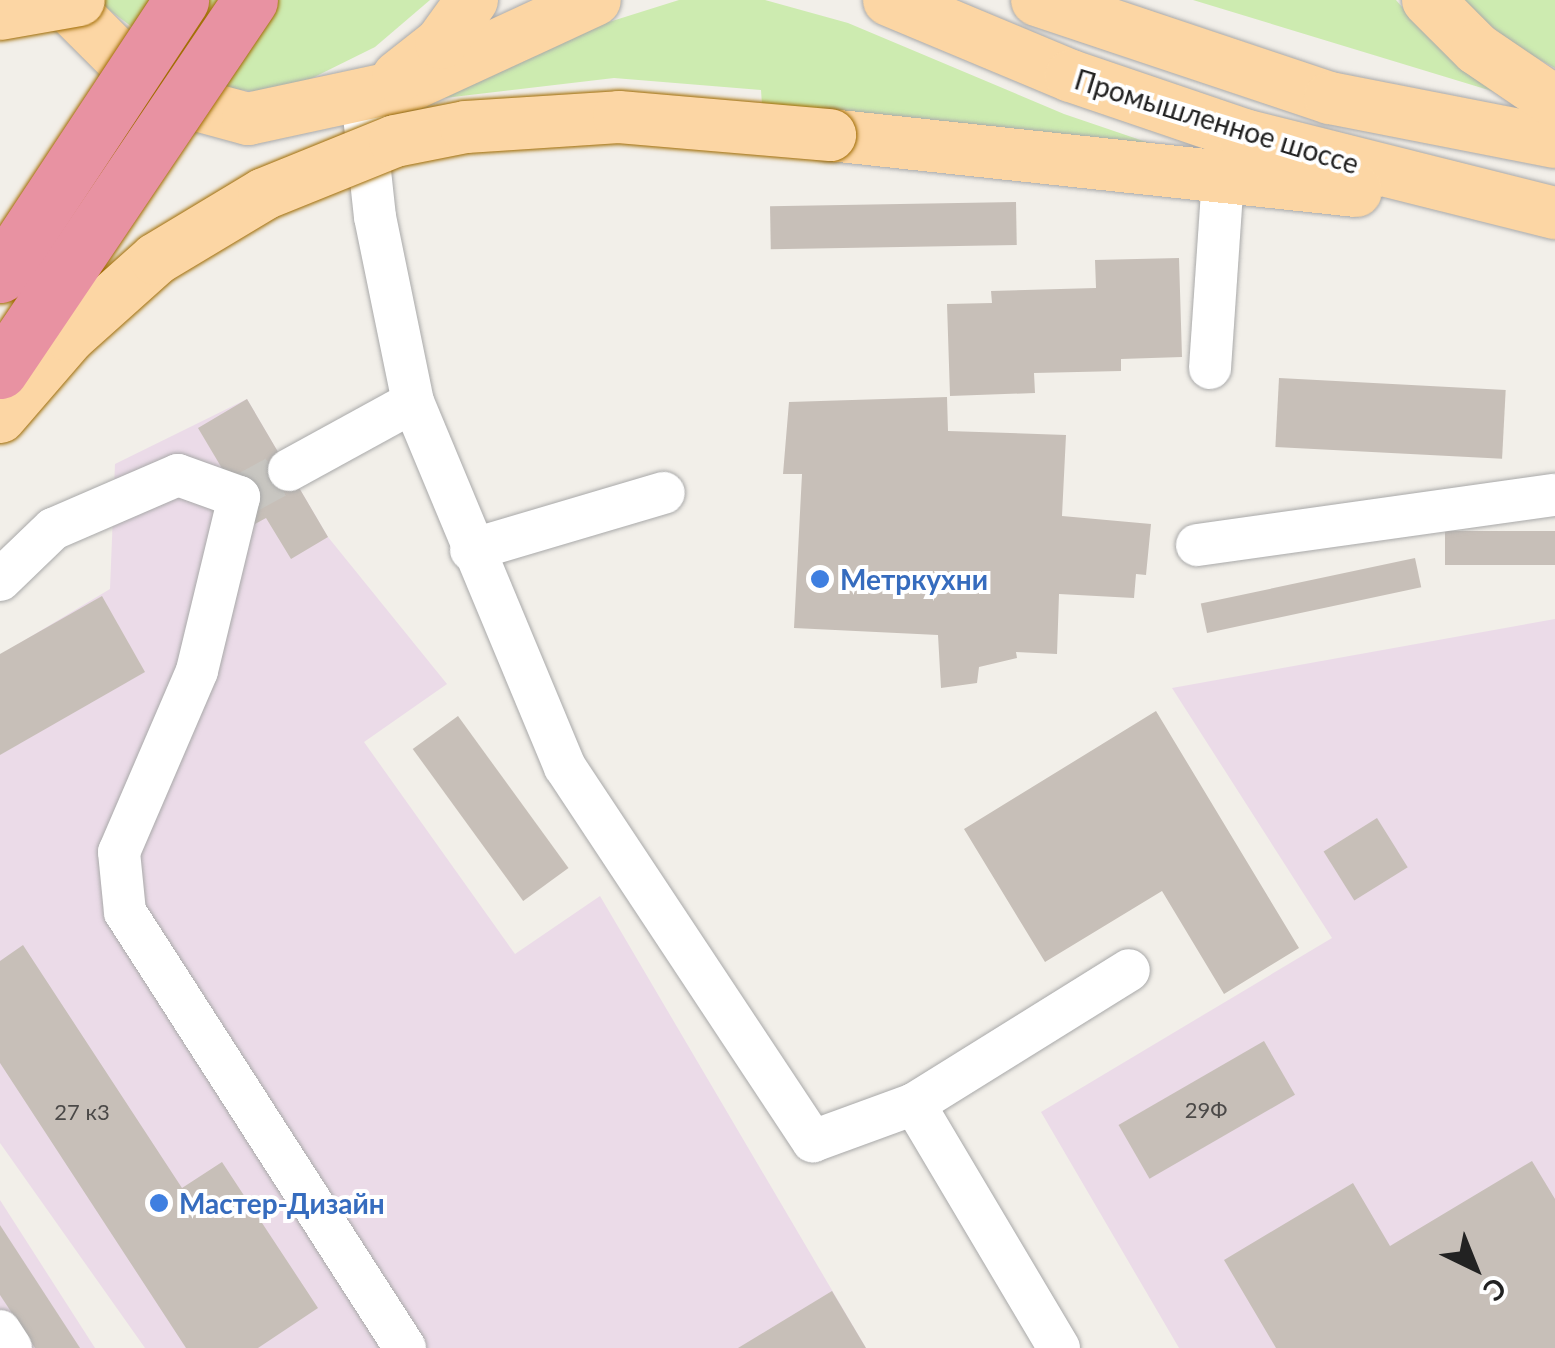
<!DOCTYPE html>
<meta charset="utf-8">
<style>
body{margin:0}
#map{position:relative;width:1555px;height:1348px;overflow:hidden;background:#f2efe9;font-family:Lato,sans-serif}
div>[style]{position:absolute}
.industrial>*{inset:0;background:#ebdbe8}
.grass>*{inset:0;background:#cdebb0}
.building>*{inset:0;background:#c7bfb8;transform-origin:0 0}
.minor-tunnel>*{height:42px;margin-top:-21px;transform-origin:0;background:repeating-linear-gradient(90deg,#c8c6c1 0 42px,transparent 0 63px)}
.roads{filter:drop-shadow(0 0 2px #a9a9a9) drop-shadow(0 0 2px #a9a9a9)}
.minor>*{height:42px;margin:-21px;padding:0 21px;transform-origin:21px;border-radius:21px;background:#fff}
.major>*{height:52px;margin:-26px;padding:0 26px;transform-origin:26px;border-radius:26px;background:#fcd6a4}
.bridges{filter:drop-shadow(0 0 2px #a06b00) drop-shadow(0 0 2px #a06b00)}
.major-bridge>*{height:52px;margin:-26px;padding:0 26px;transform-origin:26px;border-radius:26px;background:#fcd6a4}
.highway-bridge>*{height:55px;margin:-27.5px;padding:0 27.5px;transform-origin:27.5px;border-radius:27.5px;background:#e892a2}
.dots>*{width:28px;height:28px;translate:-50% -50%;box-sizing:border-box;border:5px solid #fff;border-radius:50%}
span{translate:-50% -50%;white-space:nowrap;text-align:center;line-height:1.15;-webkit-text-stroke:8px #fff;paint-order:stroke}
.number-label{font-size:22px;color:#4b4948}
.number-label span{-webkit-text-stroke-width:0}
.street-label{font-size:28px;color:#222}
.shop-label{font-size:28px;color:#366cbe;font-weight:700}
.left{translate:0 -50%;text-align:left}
.north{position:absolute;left:1425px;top:1218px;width:100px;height:100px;-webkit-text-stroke:8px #fff;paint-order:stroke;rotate:137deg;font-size:28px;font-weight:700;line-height:40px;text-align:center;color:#222}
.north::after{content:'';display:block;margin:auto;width:35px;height:45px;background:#222;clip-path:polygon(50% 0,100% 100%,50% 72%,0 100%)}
</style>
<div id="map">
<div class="industrial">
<div style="clip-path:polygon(247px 399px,328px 537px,447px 684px,364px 742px,515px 954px,600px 896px,866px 1348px,145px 1348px,0 1143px,0 655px,110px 589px,115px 464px)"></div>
<div style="clip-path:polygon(1555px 619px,1555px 1348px,1179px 1348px,1041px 1112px,1332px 938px,1172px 688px)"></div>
<div style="clip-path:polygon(0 1200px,95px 1348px,0 1348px)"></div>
</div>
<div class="grass">
<div style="clip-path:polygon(96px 0,430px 0,375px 47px,280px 94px,212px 87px)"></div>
<div style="clip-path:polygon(679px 0,765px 0,848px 23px,1064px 114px,1161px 147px,762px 105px,761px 90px,614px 78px,419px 101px,574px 33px)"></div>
<div style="clip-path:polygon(1193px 0,1396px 0,1429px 38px,1505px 95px)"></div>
<div style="clip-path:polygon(1459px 0,1555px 0,1555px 68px,1515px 46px)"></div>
</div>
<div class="building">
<div style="left:1016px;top:202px;width:43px;height:246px;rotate:89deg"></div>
<div style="clip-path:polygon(1179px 258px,1182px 357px,1121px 359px,1121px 371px,1034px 373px,1035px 393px,950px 396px,947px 304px,992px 303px,991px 291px,1096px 288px,1095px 260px)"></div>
<div style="left:1279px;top:378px;width:227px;height:69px;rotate:3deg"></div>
<div style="clip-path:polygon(947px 397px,948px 431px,1066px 435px,1062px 516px,1151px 524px,1146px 575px,1136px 574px,1134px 598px,1059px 594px,1057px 654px,1016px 652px,1017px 658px,979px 667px,977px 683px,941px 688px,938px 635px,794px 628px,802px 474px,783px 474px,789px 402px)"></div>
<div style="clip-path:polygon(247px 399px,328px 537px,291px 559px,266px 518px,255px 524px,198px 428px)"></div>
<div style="left:1555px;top:531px;width:34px;height:110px;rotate:90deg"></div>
<div style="left:1415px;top:558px;width:30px;height:219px;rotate:78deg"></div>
<div style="clip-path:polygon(102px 596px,145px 672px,0 755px,0 654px)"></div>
<div style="clip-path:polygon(1156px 711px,1299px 948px,1224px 994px,1162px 891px,1045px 962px,964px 829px)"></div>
<div style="left:458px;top:716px;width:188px;height:56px;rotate:54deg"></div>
<div style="left:1377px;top:818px;width:58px;height:63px;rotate:58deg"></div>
<div style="clip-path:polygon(23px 945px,182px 1188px,222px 1162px,318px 1308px,258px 1348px,186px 1348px,0 1063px,0 961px)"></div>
<div style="left:1264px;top:1041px;width:62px;height:168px;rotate:60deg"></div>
<div style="clip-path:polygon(1532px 1161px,1555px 1199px,1555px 1348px,1276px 1348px,1224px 1260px,1353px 1183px,1390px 1246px)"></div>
<div style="clip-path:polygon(0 1225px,80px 1348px,35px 1348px,0 1295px)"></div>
<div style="clip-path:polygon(832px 1291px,866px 1348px,738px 1348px)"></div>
</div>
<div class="minor-tunnel">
<div style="left:239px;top:497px;width:57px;rotate:-28.4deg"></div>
</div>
<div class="roads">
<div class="minor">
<div style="left:1210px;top:368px;width:190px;rotate:-86.1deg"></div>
<div style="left:413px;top:402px;width:395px;rotate:67.4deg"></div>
<div style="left:565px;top:767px;width:449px;rotate:56.5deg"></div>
<div style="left:813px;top:1141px;width:108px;rotate:-20.1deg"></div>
<div style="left:289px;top:470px;width:141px;rotate:-28.7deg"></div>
<div style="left:413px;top:402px;width:189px;rotate:-101.6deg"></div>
<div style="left:375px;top:217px;width:121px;rotate:-96.2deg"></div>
<div style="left:1197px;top:545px;width:361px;rotate:-8deg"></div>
<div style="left:471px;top:550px;width:201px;rotate:-16.5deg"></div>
<div style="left:0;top:580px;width:74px;rotate:-43.9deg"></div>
<div style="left:53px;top:529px;width:136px;rotate:-23.4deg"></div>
<div style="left:178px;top:475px;width:65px;rotate:19.8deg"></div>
<div style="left:239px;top:497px;width:179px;rotate:103.6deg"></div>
<div style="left:197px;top:671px;width:197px;rotate:113.3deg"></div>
<div style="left:119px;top:852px;width:60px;rotate:84.3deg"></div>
<div style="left:125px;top:912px;width:518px;rotate:57.29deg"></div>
<div style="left:0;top:1331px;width:20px;rotate:57deg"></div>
<div style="left:1059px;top:1348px;width:284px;rotate:-120.7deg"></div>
<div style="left:914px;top:1104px;width:253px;rotate:-31.9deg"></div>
</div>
<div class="major">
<div style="left:62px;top:0;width:106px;rotate:45deg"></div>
<div style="left:137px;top:75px;width:44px;rotate:33deg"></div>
<div style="left:174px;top:99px;width:77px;rotate:15.1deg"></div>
<div style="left:248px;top:119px;width:171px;rotate:-12.2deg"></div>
<div style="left:415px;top:83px;width:198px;rotate:-24.8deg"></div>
<div style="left:889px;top:0;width:197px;rotate:22.7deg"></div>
<div style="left:1071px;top:76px;width:183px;rotate:18.8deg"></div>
<div style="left:1244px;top:135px;width:321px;rotate:14.1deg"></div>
<div style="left:1037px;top:0;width:309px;rotate:18.5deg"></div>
<div style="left:1330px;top:98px;width:229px;rotate:11.1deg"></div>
<div style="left:1428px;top:0;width:69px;rotate:45deg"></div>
<div style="left:1477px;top:49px;width:94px;rotate:34.2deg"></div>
<div style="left:398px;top:77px;width:55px;rotate:-38.3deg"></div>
<div style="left:441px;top:43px;width:53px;rotate:-54.2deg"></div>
<div style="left:830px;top:135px;width:529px;rotate:6.08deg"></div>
</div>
</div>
<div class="bridges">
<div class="major-bridge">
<div style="left:0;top:14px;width:80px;rotate:-10deg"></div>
<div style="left:0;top:417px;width:107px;rotate:-49.2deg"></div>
<div style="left:70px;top:336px;width:115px;rotate:-41.8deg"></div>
<div style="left:156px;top:259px;width:126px;rotate:-31deg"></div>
<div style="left:264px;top:194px;width:141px;rotate:-22deg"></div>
<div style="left:395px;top:141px;width:72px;rotate:-11.2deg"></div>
<div style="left:466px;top:127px;width:153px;rotate:-3.7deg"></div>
<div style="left:619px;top:117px;width:212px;rotate:4.9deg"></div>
</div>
<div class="highway-bridge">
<div style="left:0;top:275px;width:329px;rotate:-56.6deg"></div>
<div style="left:0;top:371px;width:447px;rotate:-56deg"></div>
</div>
</div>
<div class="dots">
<div style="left:820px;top:579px;background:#3f7fe0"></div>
<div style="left:159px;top:1203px;background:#3f7fe0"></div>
</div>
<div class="number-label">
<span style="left:1206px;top:1110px">29Ф</span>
<span style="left:82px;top:1112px">27 к3</span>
</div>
<div class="street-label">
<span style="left:1217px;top:121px;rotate:17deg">Промышленное шоссе</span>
</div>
<div class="shop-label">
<span class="left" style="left:840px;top:579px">Метркухни</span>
<span class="left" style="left:179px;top:1203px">Мастер-Дизайн</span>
</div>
<div class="north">С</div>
</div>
